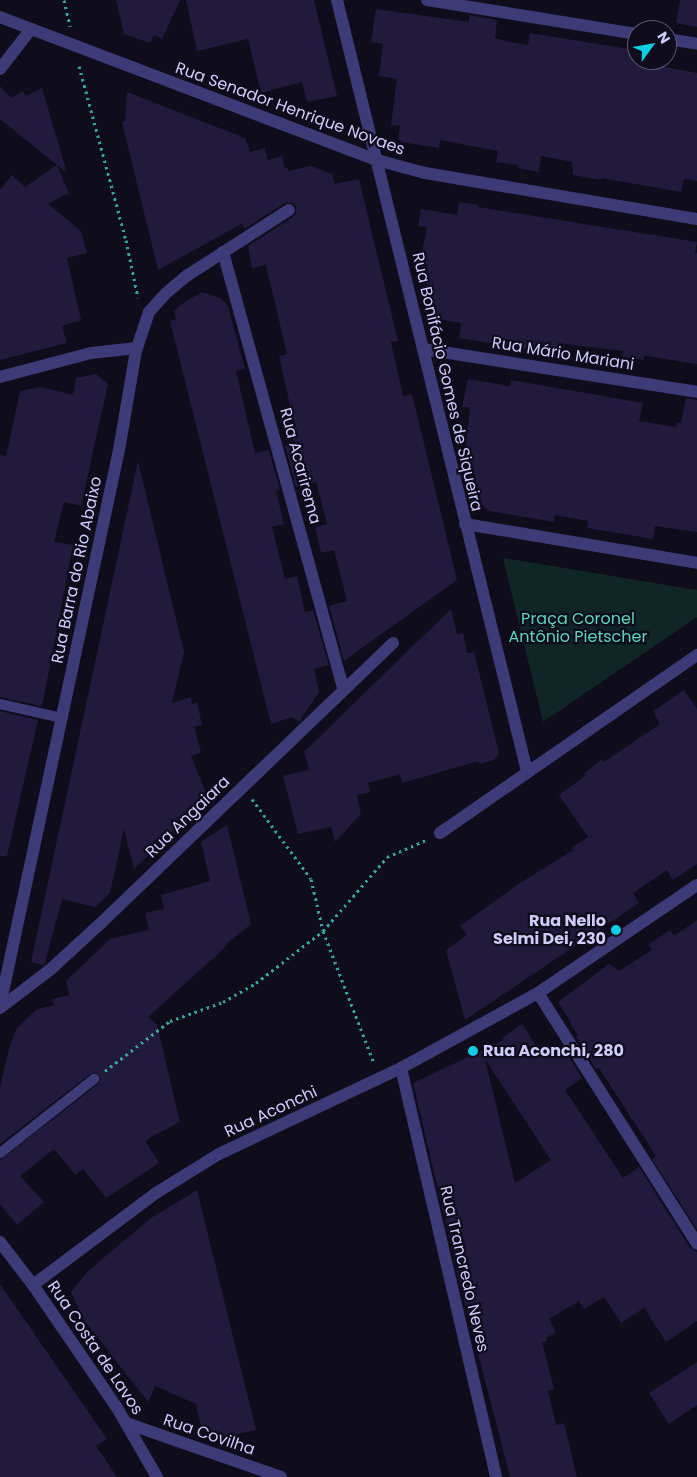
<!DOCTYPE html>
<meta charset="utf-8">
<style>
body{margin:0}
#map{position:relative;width:697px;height:1477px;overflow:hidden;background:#0f0c1c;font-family:Poppins,sans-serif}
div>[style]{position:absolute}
.green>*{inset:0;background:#102525}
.building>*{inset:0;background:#211a3c}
.path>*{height:3px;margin-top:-1.5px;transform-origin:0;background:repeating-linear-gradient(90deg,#34a6a1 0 2.5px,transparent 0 6.5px)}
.lane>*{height:10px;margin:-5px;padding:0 5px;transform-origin:5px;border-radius:5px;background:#3d3a78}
.street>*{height:12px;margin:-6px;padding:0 6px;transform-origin:6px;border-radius:6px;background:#3d3a78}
.dots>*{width:14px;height:14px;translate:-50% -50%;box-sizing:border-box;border:2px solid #0f0c1c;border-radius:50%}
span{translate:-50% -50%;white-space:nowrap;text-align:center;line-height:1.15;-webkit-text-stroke:4.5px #0f0c1c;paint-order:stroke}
.street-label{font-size:16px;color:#d1cbfc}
.park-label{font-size:16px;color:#5cd6b9}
.poi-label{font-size:16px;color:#d1cbfc;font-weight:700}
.right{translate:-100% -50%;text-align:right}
.left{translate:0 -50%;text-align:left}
.north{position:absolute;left:627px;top:20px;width:50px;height:50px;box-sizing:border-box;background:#0f0c1c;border:1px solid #5d5876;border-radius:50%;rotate:58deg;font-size:14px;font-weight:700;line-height:20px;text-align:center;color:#d1cbfc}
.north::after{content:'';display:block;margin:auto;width:18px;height:22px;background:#0ecde4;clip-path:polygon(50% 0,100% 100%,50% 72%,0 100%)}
</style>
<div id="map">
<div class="green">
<div style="clip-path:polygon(503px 558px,697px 590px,697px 617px,543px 722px)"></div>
</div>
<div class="building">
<div style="clip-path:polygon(116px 0,180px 0,162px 39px,154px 35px,150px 43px,124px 34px)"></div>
<div style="clip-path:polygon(186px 0,314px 0,337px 96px,307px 102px,302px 82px,261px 93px,248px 39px,197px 51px)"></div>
<div style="clip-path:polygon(680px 0,697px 0,697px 27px,676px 23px)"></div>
<div style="clip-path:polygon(376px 9px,469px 22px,469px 15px,497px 20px,495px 38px,510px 42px,528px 45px,530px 33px,629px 49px,637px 51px,637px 60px,660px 60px,659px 66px,697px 73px,697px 181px,684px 179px,681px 192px,601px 178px,601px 180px,573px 175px,572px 162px,541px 156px,539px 172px,518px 168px,518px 165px,496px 162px,498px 151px,440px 140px,439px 148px,401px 142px,401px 140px,398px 140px,400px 126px,391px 125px,397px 79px,379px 76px,383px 44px,371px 42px)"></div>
<div style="clip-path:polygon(0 86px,11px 98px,22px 91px,26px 96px,42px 88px,67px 173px,0 119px)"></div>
<div style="clip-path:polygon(127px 92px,245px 138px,250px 152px,265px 148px,268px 160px,282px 156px,285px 169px,288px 168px,288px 171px,311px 166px,332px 174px,335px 184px,359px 179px,398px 341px,391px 342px,403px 396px,412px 394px,457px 580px,344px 661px,329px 606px,347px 601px,334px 550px,321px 553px,315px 527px,327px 524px,316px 482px,296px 487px,285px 446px,294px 443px,289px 424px,294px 423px,279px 356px,287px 354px,266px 265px,252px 268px,248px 246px,293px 217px,296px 213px,296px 206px,292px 203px,285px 203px,244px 229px,243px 223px,158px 270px,122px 122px,125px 121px)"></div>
<div style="clip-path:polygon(57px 165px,69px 193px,48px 204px,81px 231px,87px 253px,67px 258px,81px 320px,62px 326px,67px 343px,0 360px,0 190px,12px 175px,25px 187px)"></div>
<div style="clip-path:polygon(459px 202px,478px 205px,478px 207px,697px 242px,695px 253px,697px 253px,697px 364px,647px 356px,644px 356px,644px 360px,622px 357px,623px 351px,558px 343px,557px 354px,459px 338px,461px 323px,434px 318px,435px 311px,420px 262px,427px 227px,418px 226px,421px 209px,457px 215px)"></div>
<div style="clip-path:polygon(202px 292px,221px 298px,228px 306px,245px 369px,236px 371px,255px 453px,269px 450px,280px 490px,276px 491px,284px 524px,272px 527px,285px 579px,297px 576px,305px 612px,313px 610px,329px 665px,314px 669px,319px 692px,299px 722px,292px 717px,271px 724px,170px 321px,176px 319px,174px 311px,180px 305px)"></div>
<div style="clip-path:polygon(96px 374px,108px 384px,81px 506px,64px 502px,54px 542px,73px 545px,43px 702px,41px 706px,0 697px,0 455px,6px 456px,20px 391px,40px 387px,73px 395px,76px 378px)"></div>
<div style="clip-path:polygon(468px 379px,510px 386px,511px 380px,643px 403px,639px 421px,676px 427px,677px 422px,681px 423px,686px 398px,697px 400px,697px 532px,655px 526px,653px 539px,587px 528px,588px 521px,555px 515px,554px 522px,489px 511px,482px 505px,466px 444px,470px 407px,462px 407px)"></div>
<div style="clip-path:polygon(138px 461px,184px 652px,172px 703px,191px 697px,192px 704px,197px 702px,202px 725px,194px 727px,201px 752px,191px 756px,208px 798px,134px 869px,124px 829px,110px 893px,95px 907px,62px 899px,45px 963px,43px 965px,31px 962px)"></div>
<div style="clip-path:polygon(451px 609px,457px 634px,463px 633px,467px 653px,474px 652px,499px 753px,494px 760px,479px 764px,479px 761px,402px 783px,400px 774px,368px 783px,370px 792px,357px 795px,361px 814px,335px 842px,331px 827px,298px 834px,283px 776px,309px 770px,304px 752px)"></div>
<div style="clip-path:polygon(684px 690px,697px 709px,697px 864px,673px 880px,667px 870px,633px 893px,639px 903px,465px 1020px,446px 950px,467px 935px,460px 926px,517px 885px,573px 850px,571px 848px,588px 837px,559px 795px,586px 775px,584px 773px,602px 759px,604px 762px,660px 724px,653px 711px)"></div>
<div style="clip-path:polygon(0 711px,38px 720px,7px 856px,0 856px)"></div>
<div style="clip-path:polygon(227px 825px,251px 924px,230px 941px,219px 953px,148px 1017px,157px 1025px,180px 1122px,149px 1138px,146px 1142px,159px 1163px,106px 1198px,83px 1169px,75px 1175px,54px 1149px,20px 1176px,44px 1202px,17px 1225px,0 1204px,0 1160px,98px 1084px,101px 1079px,97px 1073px,90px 1074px,0 1144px,0 1087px,10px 1045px,17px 1028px,37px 1009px,54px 1005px,52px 999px,69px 995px,66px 981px,110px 939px,149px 930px,145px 913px,164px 909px,161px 895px,210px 881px,201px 842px)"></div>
<div style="clip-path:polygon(697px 920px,697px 1229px,652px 1159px,656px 1156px,599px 1068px,596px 1069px,576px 1037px,578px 1036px,570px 1023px,571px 1022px,558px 1002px,609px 964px,619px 971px,652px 950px,648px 945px,670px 930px,674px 936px)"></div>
<div style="clip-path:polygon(evenodd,522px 1024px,544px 1058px,562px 1046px,582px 1078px,565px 1090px,623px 1178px,639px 1167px,690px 1248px,697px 1252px,697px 1321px,666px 1342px,644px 1308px,621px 1323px,604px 1297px,584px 1309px,579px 1301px,549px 1319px,556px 1332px,546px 1338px,547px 1341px,542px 1342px,554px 1389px,548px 1391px,556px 1425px,564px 1423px,577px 1477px,510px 1477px,462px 1292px,413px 1083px,504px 1040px,502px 1038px,522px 1024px,485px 1059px,551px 1160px,515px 1183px,485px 1059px)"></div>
<div style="clip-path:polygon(197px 1190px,256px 1430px,224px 1437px,201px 1428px,196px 1404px,155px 1386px,148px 1402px,84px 1320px,71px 1292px,87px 1272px,151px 1218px)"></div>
<div style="clip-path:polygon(0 1284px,107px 1439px,96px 1446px,117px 1477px,0 1477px)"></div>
<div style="clip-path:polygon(697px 1362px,697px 1405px,669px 1424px,649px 1393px)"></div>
</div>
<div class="path">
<div style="left:64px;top:0;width:27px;rotate:77deg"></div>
<div style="left:79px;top:66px;width:180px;rotate:74.9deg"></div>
<div style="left:126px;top:240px;width:59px;rotate:78.3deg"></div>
<div style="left:252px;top:799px;width:99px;rotate:53.6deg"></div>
<div style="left:311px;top:879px;width:53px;rotate:77deg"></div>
<div style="left:323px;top:931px;width:142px;rotate:68.9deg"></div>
<div style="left:105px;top:1071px;width:82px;rotate:-37.6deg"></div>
<div style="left:170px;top:1021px;width:56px;rotate:-19.7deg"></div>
<div style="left:223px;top:1002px;width:38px;rotate:-30deg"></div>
<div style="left:256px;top:983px;width:85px;rotate:-37.8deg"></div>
<div style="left:323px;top:931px;width:98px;rotate:-49.1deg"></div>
<div style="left:387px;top:857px;width:43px;rotate:-23.6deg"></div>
</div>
<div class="lane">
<div style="left:0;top:704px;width:64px;rotate:12.7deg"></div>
<div style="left:0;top:1153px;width:120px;rotate:-38.2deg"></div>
</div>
<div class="street">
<div style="left:337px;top:0;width:794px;rotate:76.16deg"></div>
<div style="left:427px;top:0;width:213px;rotate:9.2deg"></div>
<div style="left:0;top:17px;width:403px;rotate:20.8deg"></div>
<div style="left:377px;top:160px;width:50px;rotate:15.2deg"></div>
<div style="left:425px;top:173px;width:276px;rotate:9.6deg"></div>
<div style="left:667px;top:39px;width:30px;rotate:9deg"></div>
<div style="left:0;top:69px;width:51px;rotate:-52.2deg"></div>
<div style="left:223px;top:252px;width:454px;rotate:74.6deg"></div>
<div style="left:423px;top:349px;width:277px;rotate:8.9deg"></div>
<div style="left:0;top:377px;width:94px;rotate:-14.8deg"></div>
<div style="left:91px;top:353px;width:46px;rotate:-6.2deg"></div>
<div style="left:465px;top:524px;width:235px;rotate:9.5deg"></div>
<div style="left:440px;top:833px;width:313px;rotate:-34.7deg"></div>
<div style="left:538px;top:993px;width:297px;rotate:57.6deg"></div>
<div style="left:0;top:1006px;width:569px;rotate:-77.92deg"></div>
<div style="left:119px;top:450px;width:100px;rotate:-80.3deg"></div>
<div style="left:136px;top:351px;width:41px;rotate:-71.6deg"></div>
<div style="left:149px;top:312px;width:24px;rotate:-48deg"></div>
<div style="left:165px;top:294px;width:30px;rotate:-40deg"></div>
<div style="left:188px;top:275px;width:120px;rotate:-32.8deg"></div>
<div style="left:0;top:1008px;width:64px;rotate:-37.4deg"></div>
<div style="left:51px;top:969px;width:67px;rotate:-42.6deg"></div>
<div style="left:100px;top:924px;width:406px;rotate:-43.8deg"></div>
<div style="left:401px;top:1068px;width:420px;rotate:76.9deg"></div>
<div style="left:0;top:1242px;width:54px;rotate:52.5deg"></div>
<div style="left:33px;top:1285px;width:147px;rotate:55.6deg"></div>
<div style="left:116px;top:1406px;width:82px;rotate:60deg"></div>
<div style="left:33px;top:1285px;width:154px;rotate:-36.8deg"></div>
<div style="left:156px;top:1193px;width:74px;rotate:-31.8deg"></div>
<div style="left:219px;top:1154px;width:201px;rotate:-25.3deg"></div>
<div style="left:401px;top:1068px;width:156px;rotate:-28.7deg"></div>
<div style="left:538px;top:993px;width:192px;rotate:-34.2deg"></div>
<div style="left:126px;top:1423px;width:164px;rotate:19.2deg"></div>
</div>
<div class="dots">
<div style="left:616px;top:930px;background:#0ecde4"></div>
<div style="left:473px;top:1051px;background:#0ecde4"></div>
</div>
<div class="street-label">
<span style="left:290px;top:109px;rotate:20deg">Rua Senador Henrique Novaes</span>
<span style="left:563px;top:354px;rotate:9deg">Rua Mário Mariani</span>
<span style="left:447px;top:382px;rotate:77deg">Rua Bonifácio Gomes de Siqueira</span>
<span style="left:300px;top:466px;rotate:75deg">Rua Acarirema</span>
<span style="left:77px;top:570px;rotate:-78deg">Rua Barra do Rio Abaixo</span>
<span style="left:188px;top:817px;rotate:-44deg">Rua Angaiara</span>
<span style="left:271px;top:1112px;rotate:-25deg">Rua Aconchi</span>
<span style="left:464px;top:1269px;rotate:77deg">Rua Trancredo Neves</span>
<span style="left:95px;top:1348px;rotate:56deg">Rua Costa de Lavos</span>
<span style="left:209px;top:1435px;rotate:19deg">Rua Covilha</span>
</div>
<div class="park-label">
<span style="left:578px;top:628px">Praça Coronel<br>Antônio Pietscher</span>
</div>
<div class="poi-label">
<span class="right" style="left:606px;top:930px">Rua Nello<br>Selmi Dei, 230</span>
<span class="left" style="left:483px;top:1051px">Rua Aconchi, 280</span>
</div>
<div class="north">N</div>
</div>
